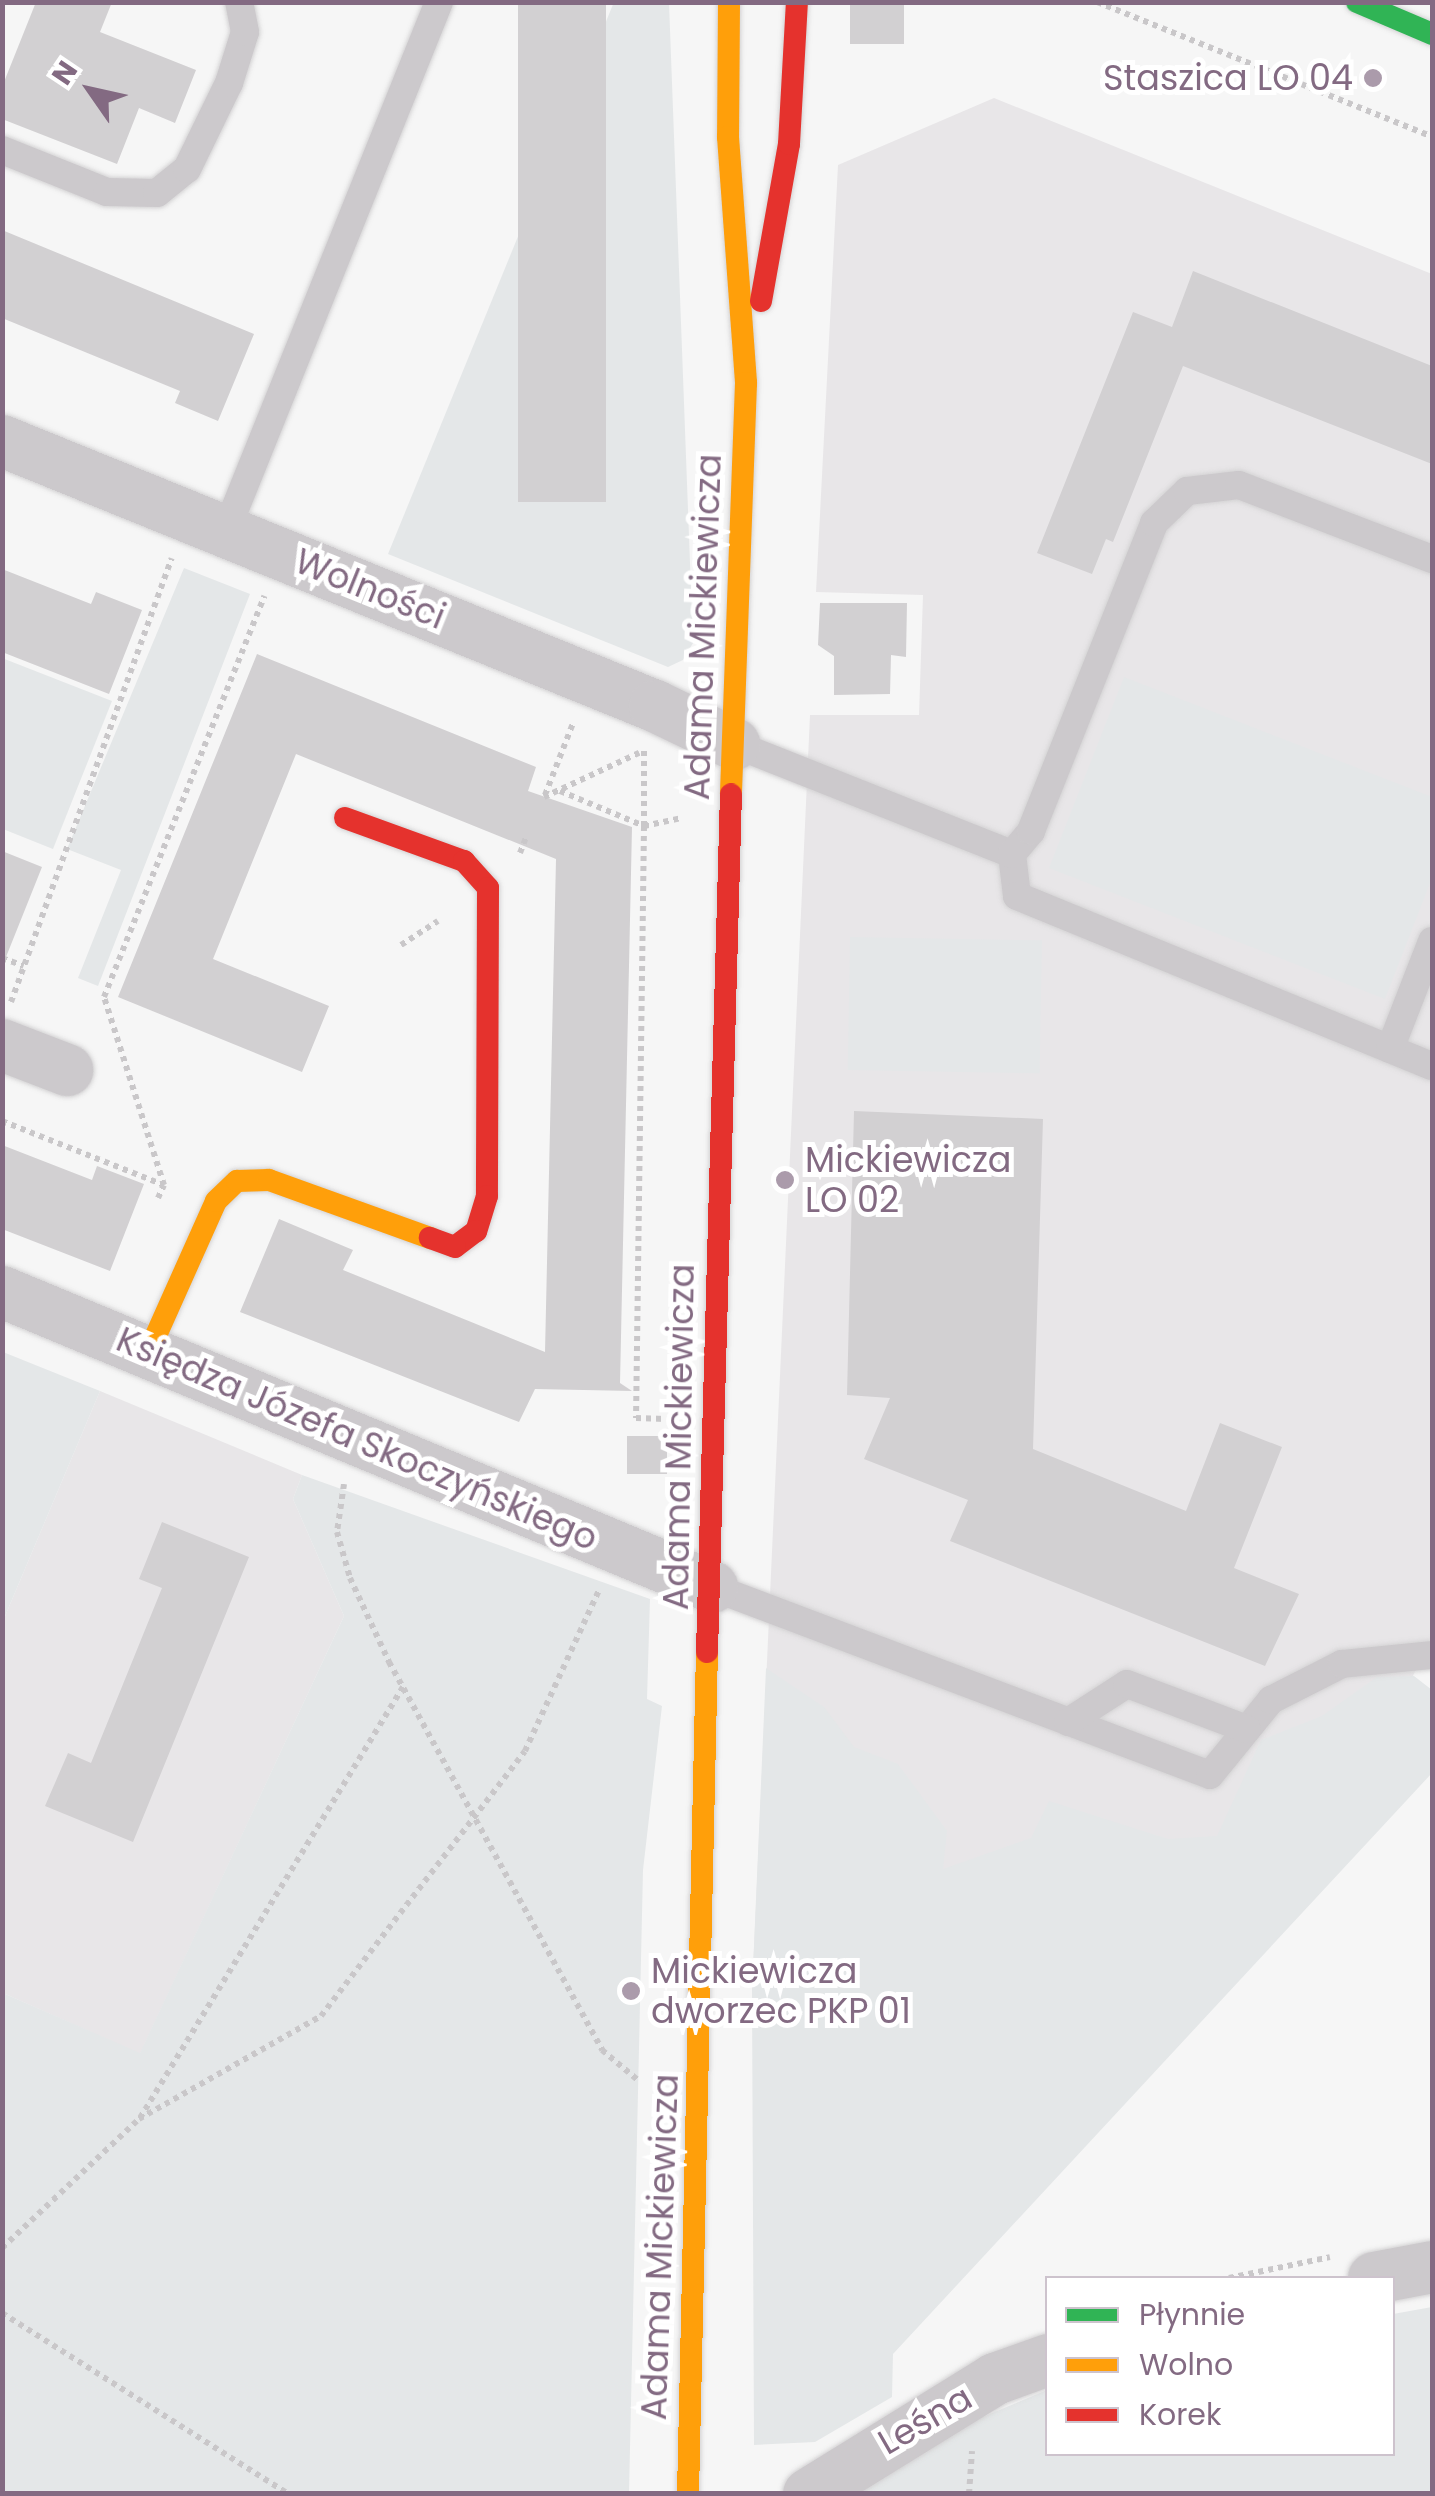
<!DOCTYPE html>
<meta charset="utf-8">
<style>
body{margin:0}
#map{position:relative;width:1435px;height:2496px;overflow:hidden;background:#f6f6f6;font-family:Poppins,sans-serif}
div>[style]{position:absolute}
.built>*{inset:0;background:#e8e6e8}
.green>*{inset:0;background:#e4e7e8;transform-origin:0 0}
.building>*{inset:0;background:#d2d0d2;transform-origin:0 0}
.path>*{height:6px;margin-top:-3px;transform-origin:0;background:repeating-linear-gradient(90deg,#c9c7c9 0 5px,transparent 0 10px)}
.roads{filter:drop-shadow(0 0 2px #d4d3d4) drop-shadow(0 0 2px #d4d3d4)}
.lane>*{height:28px;margin:-14px;padding:0 14px;transform-origin:14px;border-radius:14px;background:#ccc9cc}
.street>*{height:52px;margin:-26px;padding:0 26px;transform-origin:26px;border-radius:26px;background:#ccc9cc}
.fast>*{height:22px;margin:-11px;padding:0 11px;transform-origin:11px;border-radius:11px;background:#30b455}
.slow>*{height:22px;margin:-11px;padding:0 11px;transform-origin:11px;border-radius:11px;background:#ff9f0a}
.jam>*{height:22px;margin:-11px;padding:0 11px;transform-origin:11px;border-radius:11px;background:#e5322d}
.dots>*{width:28px;height:28px;translate:-50% -50%;box-sizing:border-box;border:5px solid #fff;border-radius:50%}
span{translate:-50% -50%;white-space:nowrap;text-align:center;line-height:1.15;-webkit-text-stroke:10px #fff;paint-order:stroke}
.poi-label{font-size:35px;color:#836a82}
.right{translate:-100% -50%;text-align:right}
.left{translate:0 -50%;text-align:left}
.street-label{font-size:35px;color:#836a82}
.frame{position:absolute;inset:0;border:5px solid #836a82;pointer-events:none}
.legend{position:absolute;left:1045px;top:2276px;width:350px;height:180px;box-sizing:border-box;background:#fff;border:2px solid #cdc3cd;margin:0;padding:12px 18px;list-style:none;font-size:30px;color:#836a82}
.legend li{display:flex;align-items:center;gap:20px;height:50px}
.legend b{width:50px;border:2px solid #cdc3cd}
.north{position:absolute;left:40px;top:40px;width:100px;height:100px;-webkit-text-stroke:8px #fff;paint-order:stroke;rotate:304deg;font-size:28px;font-weight:700;line-height:40px;text-align:center;color:#836a82}
.north::after{content:'';display:block;margin:auto;width:35px;height:45px;background:#836a82;clip-path:polygon(50% 0,100% 100%,50% 72%,0 100%)}
</style>
<div id="map">
<div class="built">
<div style="clip-path:polygon(994px 98px,1432px 274px,1432px 1635px,1405px 1693px,1149px 2024px,752px 1992px,810px 715px,919px 715px,923px 595px,816px 592px,838px 165px)"></div>
<div style="clip-path:polygon(100px 1391px,302px 1475px,293px 1499px,344px 1616px,140px 2054px,3px 1993px,3px 1621px)"></div>
</div>
<div class="green">
<div style="clip-path:polygon(614px 2px,669px 3px,693px 643px,683px 660px,668px 667px,388px 554px)"></div>
<div style="clip-path:polygon(184px 568px,250px 594px,98px 986px,78px 978px,121px 870px,67px 849px)"></div>
<div style="clip-path:polygon(2px 658px,112px 701px,53px 849px,3px 829px)"></div>
<div style="clip-path:polygon(1124px 677px,1432px 797px,1432px 878px,1385px 999px,1049px 868px)"></div>
<div style="left:850px;top:937px;width:192px;height:133px;rotate:1deg"></div>
<div style="clip-path:polygon(3px 1352px,100px 1391px,3px 1621px)"></div>
<div style="clip-path:polygon(302px 1475px,650px 1599px,647px 1699px,662px 1706px,643px 1870px,629px 2493px,3px 2493px,3px 1993px,140px 2053px,344px 1616px,293px 1499px)"></div>
<div style="clip-path:polygon(766px 1668px,824px 1707px,854px 1747px,898px 1764px,947px 1831px,943px 1869px,1031px 1838px,1049px 1801px,1168px 1839px,1217px 1836px,1261px 1740px,1322px 1716px,1377px 1677px,1414px 1676px,1432px 1690px,1432px 1773px,893px 2354px,892px 2397px,815px 2442px,754px 2445px,752px 1992px)"></div>
<div style="clip-path:polygon(1432px 2307px,1432px 2493px,844px 2494px,961px 2426px,1047px 2390px,1048px 2454px,1392px 2454px,1393px 2314px)"></div>
</div>
<div class="building">
<div style="clip-path:polygon(36px 2px,112px 2px,100px 32px,196px 70px,175px 123px,139px 108px,117px 164px,2px 119px,2px 87px)"></div>
<div style="left:518px;top:2px;width:88px;height:500px"></div>
<div style="left:850px;top:2px;width:54px;height:42px"></div>
<div style="clip-path:polygon(2px 230px,254px 334px,218px 421px,175px 403px,180px 391px,2px 318px)"></div>
<div style="clip-path:polygon(1193px 271px,1432px 366px,1432px 464px,1183px 366px,1113px 542px,1106px 539px,1092px 574px,1037px 553px,1133px 312px,1172px 327px)"></div>
<div style="clip-path:polygon(2px 569px,91px 604px,96px 592px,142px 610px,109px 694px,2px 652px)"></div>
<div style="clip-path:polygon(820px 603px,907px 603px,906px 657px,891px 655px,890px 694px,834px 695px,834px 656px,818px 645px)"></div>
<div style="clip-path:polygon(257px 654px,536px 767px,528px 791px,632px 827px,620px 1383px,632px 1391px,535px 1389px,519px 1422px,240px 1312px,279px 1219px,353px 1250px,343px 1270px,545px 1352px,556px 859px,296px 754px,213px 959px,329px 1006px,302px 1072px,118px 997px)"></div>
<div style="clip-path:polygon(2px 851px,42px 867px,4px 962px,2px 962px)"></div>
<div style="clip-path:polygon(854px 1111px,1043px 1119px,1033px 1449px,1186px 1511px,1220px 1423px,1282px 1447px,1234px 1568px,1299px 1594px,1265px 1666px,950px 1541px,968px 1500px,864px 1459px,890px 1398px,847px 1395px)"></div>
<div style="clip-path:polygon(2px 1145px,92px 1180px,97px 1166px,144px 1184px,110px 1271px,2px 1229px)"></div>
<div style="left:627px;top:1436px;width:40px;height:38px"></div>
<div style="clip-path:polygon(162px 1522px,249px 1557px,133px 1842px,45px 1806px,68px 1753px,91px 1763px,162px 1588px,139px 1579px)"></div>
</div>
<div class="path">
<div style="left:1097px;top:2px;width:361px;rotate:21.9deg"></div>
<div style="left:644px;top:751px;width:75px;rotate:90deg"></div>
<div style="left:644px;top:826px;width:38px;rotate:-12deg"></div>
<div style="left:560px;top:791px;width:91px;rotate:22.6deg"></div>
<div style="left:644px;top:826px;width:592px;rotate:90.77deg"></div>
<div style="left:636px;top:1418px;width:30px;rotate:2deg"></div>
<div style="left:545px;top:795px;width:77px;rotate:-68.7deg"></div>
<div style="left:544px;top:797px;width:105px;rotate:-24.9deg"></div>
<div style="left:520px;top:853px;width:19px;rotate:-69deg"></div>
<div style="left:401px;top:945px;width:44px;rotate:-33deg"></div>
<div style="left:2px;top:958px;width:23px;rotate:20deg"></div>
<div style="left:11px;top:1002px;width:472px;rotate:-70.1deg"></div>
<div style="left:2px;top:1121px;width:174px;rotate:21.6deg"></div>
<div style="left:158px;top:1198px;width:14px;rotate:-65deg"></div>
<div style="left:164px;top:1185px;width:197px;rotate:-107.7deg"></div>
<div style="left:104px;top:997px;width:432px;rotate:-68.2deg"></div>
<div style="left:344px;top:1484px;width:49px;rotate:98.3deg"></div>
<div style="left:337px;top:1532px;width:48px;rotate:74.2deg"></div>
<div style="left:350px;top:1578px;width:93px;rotate:65.1deg"></div>
<div style="left:389px;top:1662px;width:443px;rotate:61.2deg"></div>
<div style="left:602px;top:2050px;width:48px;rotate:40deg"></div>
<div style="left:140px;top:2118px;width:505px;rotate:-58.61deg"></div>
<div style="left:2px;top:2248px;width:188px;rotate:-43.3deg"></div>
<div style="left:139px;top:2119px;width:209px;rotate:-29.5deg"></div>
<div style="left:321px;top:2016px;width:334px;rotate:-52.4deg"></div>
<div style="left:525px;top:1751px;width:177px;rotate:-65.3deg"></div>
<div style="left:1229px;top:2278px;width:103px;rotate:-11.7deg"></div>
<div style="left:2px;top:2313px;width:338px;rotate:32.3deg"></div>
<div style="left:969px;top:2494px;width:43px;rotate:-86deg"></div>
</div>
<div class="roads">
<div class="lane">
<div style="left:2px;top:150px;width:113px;rotate:21.8deg"></div>
<div style="left:107px;top:192px;width:50px;rotate:1.1deg"></div>
<div style="left:157px;top:193px;width:38px;rotate:-39deg"></div>
<div style="left:187px;top:169px;width:96px;rotate:-64deg"></div>
<div style="left:229px;top:83px;width:53px;rotate:-72.6deg"></div>
<div style="left:245px;top:32px;width:31px;rotate:-101deg"></div>
<div style="left:226px;top:531px;width:570px;rotate:-68.07deg"></div>
<div style="left:734px;top:744px;width:299px;rotate:21.6deg"></div>
<div style="left:1012px;top:854px;width:42px;rotate:83.2deg"></div>
<div style="left:1017px;top:896px;width:448px;rotate:22.3deg"></div>
<div style="left:1012px;top:854px;width:30px;rotate:-50deg"></div>
<div style="left:1031px;top:831px;width:332px;rotate:-68.2deg"></div>
<div style="left:1154px;top:523px;width:46px;rotate:-44.1deg"></div>
<div style="left:1187px;top:491px;width:52px;rotate:-6.6deg"></div>
<div style="left:1239px;top:485px;width:207px;rotate:21deg"></div>
<div style="left:1390px;top:1049px;width:116px;rotate:-68.7deg"></div>
<div style="left:712px;top:1587px;width:532px;rotate:20.68deg"></div>
<div style="left:1210px;top:1775px;width:97px;rotate:-50.9deg"></div>
<div style="left:1271px;top:1700px;width:80px;rotate:-26.9deg"></div>
<div style="left:1342px;top:1664px;width:90px;rotate:-5.7deg"></div>
<div style="left:1068px;top:1722px;width:70px;rotate:-32.8deg"></div>
<div style="left:1127px;top:1684px;width:128px;rotate:20.6deg"></div>
</div>
<div class="street">
<div style="left:2px;top:441px;width:705px;rotate:22.09deg"></div>
<div style="left:655px;top:706px;width:88px;rotate:25.7deg"></div>
<div style="left:2px;top:1045px;width:70px;rotate:21deg"></div>
<div style="left:2px;top:1292px;width:769px;rotate:22.56deg"></div>
<div style="left:1374px;top:2278px;width:59px;rotate:-10.7deg"></div>
<div style="left:809px;top:2494px;width:219px;rotate:-31.7deg"></div>
<div style="left:995px;top:2379px;width:56px;rotate:-19.7deg"></div>
</div>
<div class="fast">
<div style="left:1357px;top:2px;width:82px;rotate:23.1deg"></div>
</div>
<div class="slow">
<div style="left:729px;top:2px;width:135px;rotate:90.4deg"></div>
<div style="left:728px;top:137px;width:247px;rotate:85.8deg"></div>
<div style="left:746px;top:383px;width:411px;rotate:92.1deg"></div>
<div style="left:149px;top:1351px;width:164px;rotate:-65.9deg"></div>
<div style="left:216px;top:1201px;width:29px;rotate:-44deg"></div>
<div style="left:237px;top:1181px;width:32px;rotate:-2deg"></div>
<div style="left:269px;top:1180px;width:171px;rotate:19.8deg"></div>
<div style="left:688px;top:2494px;width:842px;rotate:-88.71deg"></div>
</div>
<div class="jam">
<div style="left:761px;top:301px;width:159px;rotate:-79.9deg"></div>
<div style="left:789px;top:144px;width:142px;rotate:-86.8deg"></div>
<div style="left:345px;top:818px;width:127px;rotate:19.9deg"></div>
<div style="left:464px;top:861px;width:36px;rotate:48deg"></div>
<div style="left:488px;top:888px;width:308px;rotate:90.2deg"></div>
<div style="left:487px;top:1196px;width:37px;rotate:107deg"></div>
<div style="left:476px;top:1231px;width:26px;rotate:143deg"></div>
<div style="left:455px;top:1247px;width:27px;rotate:-160deg"></div>
<div style="left:707px;top:1652px;width:858px;rotate:-88.4deg"></div>
</div>
</div>
<div class="dots">
<div style="left:1373px;top:78px;background:#ab9bab"></div>
<div style="left:785px;top:1180px;background:#ab9bab"></div>
<div style="left:631px;top:1991px;background:#ab9bab"></div>
</div>
<div class="poi-label">
<span class="right" style="left:1353px;top:78px">Staszica LO 04</span>
<span class="left" style="left:805px;top:1180px">Mickiewicza<br>LO 02</span>
<span class="left" style="left:651px;top:1991px">Mickiewicza<br>dworzec PKP 01</span>
</div>
<div class="street-label">
<span style="left:370px;top:589px;rotate:22deg">Wolności</span>
<span style="left:703px;top:627px;rotate:-88deg">Adama Mickiewicza</span>
<span style="left:679px;top:1437px;rotate:-89deg">Adama Mickiewicza</span>
<span style="left:357px;top:1439px;rotate:23deg">Księdza Józefa Skoczyńskiego</span>
<span style="left:660px;top:2247px;rotate:-88deg">Adama Mickiewicza</span>
<span style="left:925px;top:2420px;rotate:-30deg">Leśna</span>
</div>
<div class="frame"></div>
<ul class="legend">
<li><b style="height:12px;background:#30b455"></b>Płynnie</li>
<li><b style="height:12px;background:#ff9f0a"></b>Wolno</li>
<li><b style="height:12px;background:#e5322d"></b>Korek</li>
</ul>
<div class="north">N</div>
</div>
